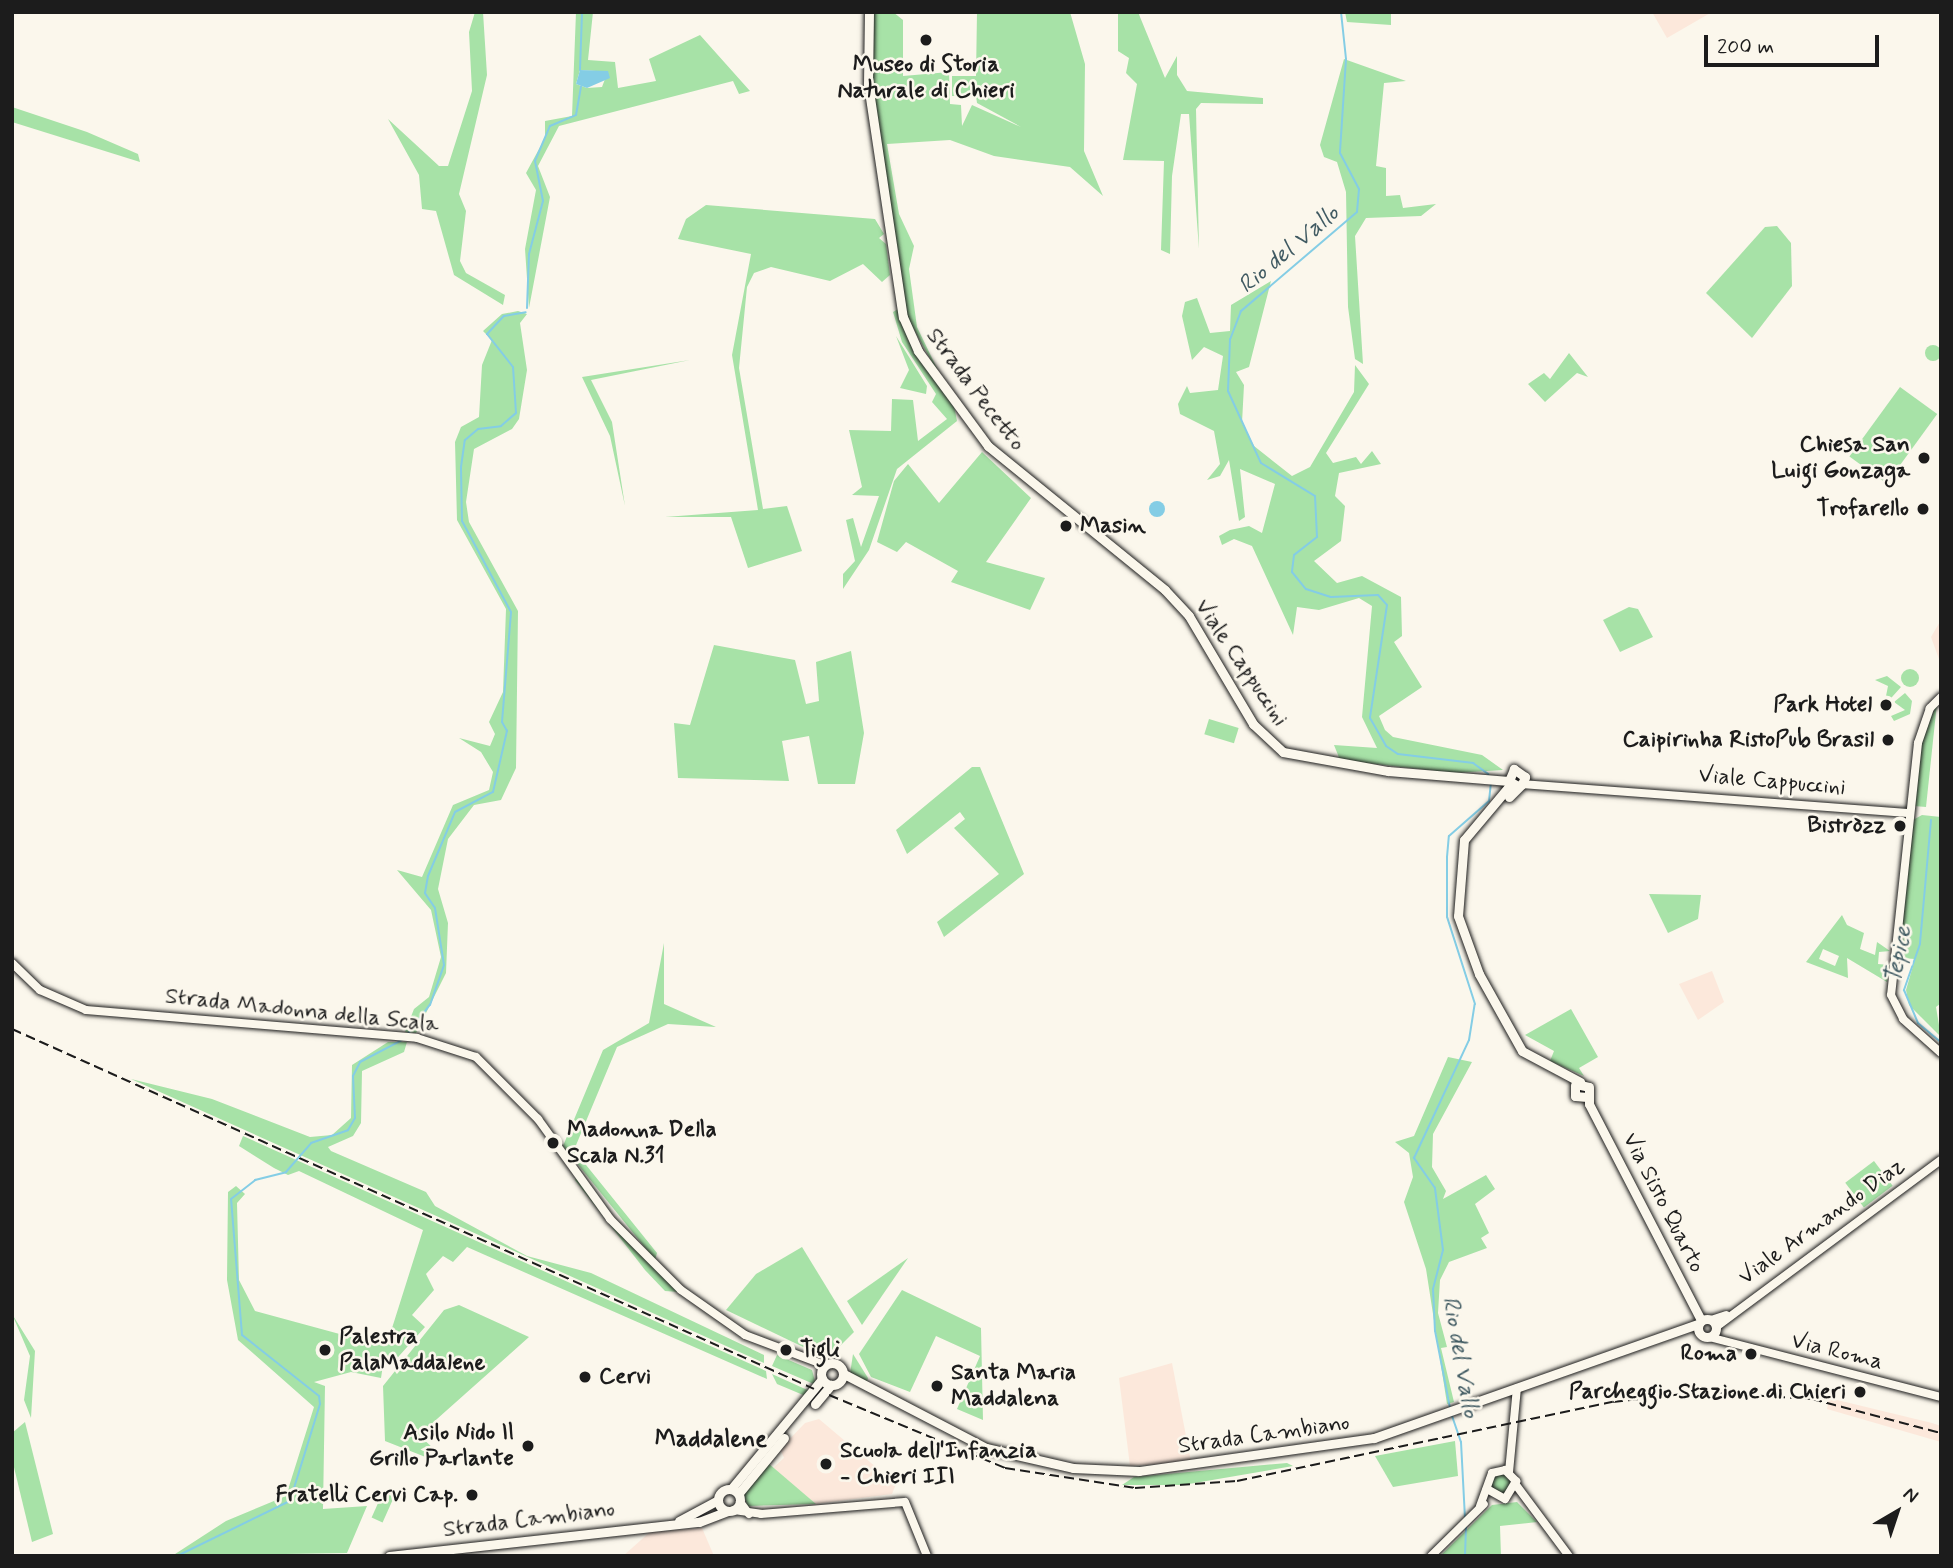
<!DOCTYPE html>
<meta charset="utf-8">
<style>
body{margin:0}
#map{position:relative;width:1953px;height:1568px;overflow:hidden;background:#fbf7ec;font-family:Mynerve,sans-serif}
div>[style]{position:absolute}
.built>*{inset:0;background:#fce8db}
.green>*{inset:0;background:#a7e2a7;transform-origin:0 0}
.round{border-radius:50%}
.water>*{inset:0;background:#84cde5}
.stream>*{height:2px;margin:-1px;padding:0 1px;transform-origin:1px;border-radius:1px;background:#84cde5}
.roads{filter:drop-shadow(0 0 2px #1c1c1c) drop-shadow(0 0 2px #1c1c1c)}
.tertiary>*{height:8px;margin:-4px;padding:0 4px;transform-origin:4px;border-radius:4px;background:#fbf7ec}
.secondary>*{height:9px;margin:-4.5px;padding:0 4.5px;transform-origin:4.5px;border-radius:4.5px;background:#fbf7ec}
.secondary>.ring{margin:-4.5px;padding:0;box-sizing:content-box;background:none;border:9px solid #fbf7ec;border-radius:50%}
.rail>*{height:2px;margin-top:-1px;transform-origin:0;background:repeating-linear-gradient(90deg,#1c1c1c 0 10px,transparent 0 15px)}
.dots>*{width:19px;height:19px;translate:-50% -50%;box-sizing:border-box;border:4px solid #fbf7ec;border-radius:50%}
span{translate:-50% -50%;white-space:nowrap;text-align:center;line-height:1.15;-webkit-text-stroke:5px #fbf7ec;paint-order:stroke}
.poi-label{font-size:23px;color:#1c1c1c;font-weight:700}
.right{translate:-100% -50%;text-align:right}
.left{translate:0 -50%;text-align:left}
.street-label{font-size:23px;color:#1c1c1c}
.water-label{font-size:24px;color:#405a62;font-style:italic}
.neighbourhood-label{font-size:24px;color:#1c1c1c;font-weight:700}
.frame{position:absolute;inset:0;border:14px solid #1c1c1c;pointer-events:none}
.north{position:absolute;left:1862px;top:1477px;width:70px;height:70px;-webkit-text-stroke:5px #fbf7ec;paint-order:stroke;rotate:39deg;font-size:19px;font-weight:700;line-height:28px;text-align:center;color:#1c1c1c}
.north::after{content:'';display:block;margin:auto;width:24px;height:32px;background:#1c1c1c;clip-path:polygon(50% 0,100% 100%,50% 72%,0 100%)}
.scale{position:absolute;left:1704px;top:35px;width:175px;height:32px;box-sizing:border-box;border:4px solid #1c1c1c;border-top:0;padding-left:9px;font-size:21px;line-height:24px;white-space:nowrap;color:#1c1c1c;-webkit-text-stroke:5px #fbf7ec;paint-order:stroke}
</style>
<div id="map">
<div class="built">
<div style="clip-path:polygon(1652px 12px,1712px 12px,1667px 38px)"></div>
<div style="clip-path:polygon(1941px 620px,1941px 659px,1939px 659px,1931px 637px)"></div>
<div style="clip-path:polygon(1712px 971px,1724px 1002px,1698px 1020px,1679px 984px)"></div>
<div style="clip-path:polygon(1172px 1363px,1191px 1462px,1130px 1466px,1119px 1378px)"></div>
<div style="clip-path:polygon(1829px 1398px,1932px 1423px,1941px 1426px,1941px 1442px,1827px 1409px)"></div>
<div style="clip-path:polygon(819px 1419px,896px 1484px,892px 1494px,816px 1504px,773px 1468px,784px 1458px,780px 1449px,805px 1423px)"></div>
<div style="clip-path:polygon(702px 1528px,714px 1556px,623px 1556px,650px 1532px)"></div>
</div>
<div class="green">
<div style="clip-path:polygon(475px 12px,483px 12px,487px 75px,459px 194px,466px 211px,460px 261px,466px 273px,505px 295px,503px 305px,454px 275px,436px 211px,422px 209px,419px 175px,388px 119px,439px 166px,448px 166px,472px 91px,469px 32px)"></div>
<div style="clip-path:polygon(evenodd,576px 12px,593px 12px,588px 60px,615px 62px,618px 88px,656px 81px,649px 59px,700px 35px,750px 91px,739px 94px,733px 81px,559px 126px,538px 166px,550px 197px,529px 308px,525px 249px,536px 190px,526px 173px,545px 138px,545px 121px,572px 116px,576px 12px,580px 70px,596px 71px,608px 71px,602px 87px,587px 88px,576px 84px,580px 70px)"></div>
<div style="clip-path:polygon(871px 12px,893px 12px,903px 20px,903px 76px,949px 72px,950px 104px,961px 105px,962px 126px,972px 105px,1021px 127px,977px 103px,976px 96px,952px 96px,952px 76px,976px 76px,977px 12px,1070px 12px,1085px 64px,1084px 151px,1103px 196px,1070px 167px,994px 156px,950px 140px,887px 144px,899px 214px,914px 246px,909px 269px,917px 327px,946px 387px,908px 319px,873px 102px)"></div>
<div style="clip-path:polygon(1118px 12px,1138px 12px,1165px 78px,1177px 56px,1177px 75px,1187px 91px,1263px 98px,1263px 104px,1201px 103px,1196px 109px,1199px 249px,1189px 114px,1181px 114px,1172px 176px,1170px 254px,1161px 250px,1164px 161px,1123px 160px,1137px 84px,1126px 73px,1129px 58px,1118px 51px)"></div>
<div style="clip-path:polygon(1345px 12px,1391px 12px,1391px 25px,1347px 22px)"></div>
<div style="clip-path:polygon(1344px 59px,1406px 81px,1384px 83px,1376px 166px,1386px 168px,1386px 196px,1400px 195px,1403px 208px,1436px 204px,1421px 216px,1366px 218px,1355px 236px,1363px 364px,1355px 359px,1348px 307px,1346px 192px,1337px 162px,1324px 157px,1320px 145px)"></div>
<div style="clip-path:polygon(12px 107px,87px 132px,138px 154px,140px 162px,12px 122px)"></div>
<div style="clip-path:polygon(706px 205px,875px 219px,884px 234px,879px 238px,886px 244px,890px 275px,882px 282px,863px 264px,830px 281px,771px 267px,754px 273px,747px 287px,739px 368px,763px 509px,787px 506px,802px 551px,748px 568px,731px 517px,665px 517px,758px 510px,732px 355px,751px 254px,678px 239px,686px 219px)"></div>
<div style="clip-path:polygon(1777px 226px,1791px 243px,1792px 286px,1752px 338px,1706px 293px,1765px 227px)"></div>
<div style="clip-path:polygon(1271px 281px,1249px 367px,1236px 372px,1244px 385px,1242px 423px,1254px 446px,1292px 476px,1310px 467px,1354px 392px,1355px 365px,1369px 384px,1326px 453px,1333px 463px,1356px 457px,1361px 464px,1372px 451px,1381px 464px,1339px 473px,1335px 496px,1345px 506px,1341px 541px,1314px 561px,1337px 583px,1362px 576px,1401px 597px,1402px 636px,1394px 642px,1422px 687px,1379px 716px,1385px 730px,1393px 737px,1482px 755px,1503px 770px,1454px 773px,1340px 760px,1334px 745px,1377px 748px,1362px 717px,1372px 606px,1359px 598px,1319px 610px,1297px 607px,1293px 635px,1252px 546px,1234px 539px,1222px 545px,1219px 536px,1230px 530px,1249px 526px,1262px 533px,1275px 484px,1240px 469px,1245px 517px,1239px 521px,1229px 460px,1220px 476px,1207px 480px,1220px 464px,1214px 431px,1180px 414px,1178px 404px,1187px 386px,1190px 393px,1218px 390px,1223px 356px,1204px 347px,1192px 360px,1182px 316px,1185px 302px,1197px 298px,1210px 333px,1230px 331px,1231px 305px)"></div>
<div style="clip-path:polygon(898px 309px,908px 340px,954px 406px,957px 421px,897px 469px,869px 550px,843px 589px,843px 574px,855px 561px,846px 520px,853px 518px,861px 547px,879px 496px,852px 495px,862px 487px,849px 430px,891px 431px,892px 399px,913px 400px,918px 441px,947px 419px,932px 402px,936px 394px,902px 342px,893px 312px)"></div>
<div style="clip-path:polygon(518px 311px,527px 314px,520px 323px,527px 370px,519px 419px,512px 429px,474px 449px,466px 502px,469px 522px,518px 611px,516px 768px,501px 800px,474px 805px,448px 839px,438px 889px,448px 923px,446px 973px,416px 1033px,405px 1032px,414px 1009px,429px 997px,441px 957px,431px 910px,397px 870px,422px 877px,453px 805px,489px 790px,493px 772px,481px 752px,459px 738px,490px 746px,495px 734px,489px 722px,503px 692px,506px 609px,457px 520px,455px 442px,461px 427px,479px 417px,482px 365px,492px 340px,483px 331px,502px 314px)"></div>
<div style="clip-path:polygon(896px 336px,927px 386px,926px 394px,900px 388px,909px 370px)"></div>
<div class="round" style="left:1925px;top:345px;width:16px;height:16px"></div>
<div style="clip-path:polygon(1569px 353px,1588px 377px,1577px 373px,1545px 402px,1528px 384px,1544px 373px,1550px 379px)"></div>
<div style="clip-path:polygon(690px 360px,591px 380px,612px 422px,625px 506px,610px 436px,582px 377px)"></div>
<div style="left:1900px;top:387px;width:46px;height:86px;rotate:36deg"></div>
<div style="clip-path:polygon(982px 452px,1031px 498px,986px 562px,1045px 578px,1030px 610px,951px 582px,958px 571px,906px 542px,897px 552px,877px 542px,894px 481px,908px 464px,939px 503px)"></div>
<div style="clip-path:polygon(1629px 607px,1638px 609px,1653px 637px,1620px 652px,1603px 620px)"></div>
<div style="clip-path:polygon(714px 645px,795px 660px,806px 704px,819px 701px,816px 662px,851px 651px,864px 733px,855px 784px,818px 784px,809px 736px,782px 741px,789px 781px,678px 778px,674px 723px,690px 725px)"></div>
<div class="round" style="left:1901px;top:669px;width:18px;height:18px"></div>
<div style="clip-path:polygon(1887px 676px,1901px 687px,1884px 706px,1888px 686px,1875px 680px)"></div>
<div style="clip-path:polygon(1905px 693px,1912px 701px,1910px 714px,1894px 721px,1891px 716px,1905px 710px,1894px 702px)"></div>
<div style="clip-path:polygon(1937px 703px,1926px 807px,1914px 806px,1919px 747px)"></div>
<div style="left:1209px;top:719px;width:31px;height:16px;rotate:17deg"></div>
<div style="clip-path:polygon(972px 767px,980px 767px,1024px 874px,944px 937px,937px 922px,999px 874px,954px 828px,965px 819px,960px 812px,907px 854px,896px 830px)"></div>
<div style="clip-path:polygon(1922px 815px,1941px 817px,1941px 1003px,1936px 1007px,1941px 1037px,1909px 1005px,1906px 990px,1915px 959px,1900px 958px,1911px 821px)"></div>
<div style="clip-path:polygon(1649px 894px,1701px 895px,1698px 919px,1668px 933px)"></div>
<div style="clip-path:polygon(evenodd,1842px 915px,1847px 925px,1864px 933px,1860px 949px,1875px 955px,1877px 942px,1890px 951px,1879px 952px,1878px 964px,1889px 965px,1887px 982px,1847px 958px,1848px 978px,1806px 962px,1842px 915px,1823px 949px,1839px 956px,1835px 966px,1819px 959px,1823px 949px)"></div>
<div style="clip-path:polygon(664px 943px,664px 1004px,716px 1027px,668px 1024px,617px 1047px,574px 1150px,657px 1253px,655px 1260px,563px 1146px,603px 1050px,649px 1023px)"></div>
<div style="clip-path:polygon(1571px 1009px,1598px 1057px,1579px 1068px,1584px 1076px,1550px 1061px,1554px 1051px,1525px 1035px)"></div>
<div style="clip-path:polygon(388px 1042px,407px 1042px,404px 1052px,362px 1071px,361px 1123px,353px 1136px,328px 1147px,331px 1151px,426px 1192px,435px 1206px,527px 1256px,591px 1273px,764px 1355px,764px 1363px,131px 1079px,212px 1099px,310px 1137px,332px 1135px,351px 1118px,352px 1065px)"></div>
<div style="clip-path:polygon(1448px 1057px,1472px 1062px,1433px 1134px,1432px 1167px,1446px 1191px,1443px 1199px,1486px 1175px,1495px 1189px,1475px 1204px,1489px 1233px,1481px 1238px,1487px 1248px,1449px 1262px,1440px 1280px,1438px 1313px,1447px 1347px,1441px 1348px,1454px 1402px,1447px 1404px,1426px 1269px,1404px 1202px,1413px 1177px,1409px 1153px,1395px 1142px,1414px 1136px)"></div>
<div style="clip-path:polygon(243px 1136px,766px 1371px,767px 1379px,467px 1247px,453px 1262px,443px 1256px,426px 1274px,434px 1290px,412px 1315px,425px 1327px,391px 1365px,383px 1365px,381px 1378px,351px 1372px,314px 1382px,325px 1386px,323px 1509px,367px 1506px,347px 1553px,172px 1556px,226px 1521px,286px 1496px,314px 1407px,238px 1340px,227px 1280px,228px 1192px,236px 1186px,245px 1194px,237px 1203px,239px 1280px,255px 1311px,358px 1339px,387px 1344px,423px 1230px,299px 1171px,288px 1175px,274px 1168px,239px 1146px)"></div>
<div style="left:1874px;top:1161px;width:31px;height:36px;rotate:53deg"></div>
<div style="clip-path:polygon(575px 1180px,576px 1178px,679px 1292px,665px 1291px,645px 1270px)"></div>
<div style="clip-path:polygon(802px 1247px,854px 1332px,836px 1350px,820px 1355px,726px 1310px,756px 1274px)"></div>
<div style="clip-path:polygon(908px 1258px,862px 1325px,847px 1301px)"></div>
<div style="clip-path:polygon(902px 1290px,981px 1328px,983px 1420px,957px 1409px,980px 1356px,936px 1336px,910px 1392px,871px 1377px,859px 1354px)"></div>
<div style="clip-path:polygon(459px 1305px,529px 1337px,419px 1435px,435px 1450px,428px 1458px,385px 1441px,383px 1386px,444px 1310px)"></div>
<div style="clip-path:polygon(12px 1314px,35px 1351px,31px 1418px,24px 1400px,30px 1356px)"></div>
<div style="clip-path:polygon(853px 1354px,868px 1378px,867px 1382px,850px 1374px)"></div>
<div style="clip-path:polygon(777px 1355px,812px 1370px,816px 1385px,772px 1366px)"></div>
<div style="clip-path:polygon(772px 1374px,814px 1393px,808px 1397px,777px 1384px)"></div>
<div style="clip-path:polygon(25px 1422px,53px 1534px,32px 1542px,12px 1459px,12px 1433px)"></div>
<div style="clip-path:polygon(1455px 1441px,1458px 1476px,1393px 1487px,1375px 1456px)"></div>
<div style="clip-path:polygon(768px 1463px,816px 1504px,748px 1506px,743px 1494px)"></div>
<div style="clip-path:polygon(1287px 1463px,1293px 1466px,1183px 1485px,1122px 1485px,1134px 1477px)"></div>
<div class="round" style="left:1491px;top:1474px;width:20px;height:20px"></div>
<div style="left:383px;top:1492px;width:12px;height:28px;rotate:24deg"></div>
<div style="clip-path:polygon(1517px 1502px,1537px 1522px,1500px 1526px,1501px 1556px,1440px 1556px,1492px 1505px)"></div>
</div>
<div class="water">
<div style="clip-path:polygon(580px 70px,608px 71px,610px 78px,587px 88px,576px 84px)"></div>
<div class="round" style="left:1149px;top:501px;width:16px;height:16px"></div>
</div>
<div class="stream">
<div style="left:1341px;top:12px;width:47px;rotate:83.9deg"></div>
<div style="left:1346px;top:59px;width:94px;rotate:93.7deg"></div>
<div style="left:1340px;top:153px;width:41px;rotate:62.2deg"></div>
<div style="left:1359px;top:189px;width:23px;rotate:95deg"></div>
<div style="left:1357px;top:212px;width:153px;rotate:139.5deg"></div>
<div style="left:1241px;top:311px;width:30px;rotate:111deg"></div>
<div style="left:1230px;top:339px;width:52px;rotate:92.2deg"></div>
<div style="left:1228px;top:391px;width:79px;rotate:65.4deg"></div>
<div style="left:1261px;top:463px;width:63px;rotate:31.4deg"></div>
<div style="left:1315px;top:496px;width:41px;rotate:87.2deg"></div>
<div style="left:1317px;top:537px;width:29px;rotate:142deg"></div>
<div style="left:1294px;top:555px;width:17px;rotate:97deg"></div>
<div style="left:1292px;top:572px;width:22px;rotate:51deg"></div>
<div style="left:1306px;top:589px;width:26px;rotate:18deg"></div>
<div style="left:1331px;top:597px;width:47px;rotate:-2.4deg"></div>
<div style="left:1378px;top:595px;width:13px;rotate:48deg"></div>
<div style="left:1387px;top:605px;width:114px;rotate:98.6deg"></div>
<div style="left:1370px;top:718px;width:32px;rotate:60deg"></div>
<div style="left:1386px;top:746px;width:14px;rotate:34deg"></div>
<div style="left:1398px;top:754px;width:76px;rotate:6.8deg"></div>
<div style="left:1473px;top:763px;width:19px;rotate:36deg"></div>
<div style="left:580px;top:70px;width:58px;rotate:-88deg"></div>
<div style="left:527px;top:308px;width:54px;rotate:-87.9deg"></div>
<div style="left:529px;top:254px;width:55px;rotate:-75.2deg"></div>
<div style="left:543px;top:201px;width:41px;rotate:-101.3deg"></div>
<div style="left:535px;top:161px;width:38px;rotate:-67deg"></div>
<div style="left:550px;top:126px;width:28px;rotate:-23deg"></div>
<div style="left:576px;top:115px;width:29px;rotate:-80deg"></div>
<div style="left:1931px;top:820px;width:124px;rotate:95.1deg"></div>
<div style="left:1920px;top:944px;width:49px;rotate:109.2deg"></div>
<div style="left:1904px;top:990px;width:36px;rotate:67deg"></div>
<div style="left:1918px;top:1023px;width:30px;rotate:40deg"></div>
<div style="left:407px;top:1035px;width:38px;rotate:-53deg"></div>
<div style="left:430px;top:1005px;width:42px;rotate:-70.7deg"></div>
<div style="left:444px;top:965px;width:58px;rotate:-99deg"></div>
<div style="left:435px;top:908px;width:18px;rotate:-124deg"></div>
<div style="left:425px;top:893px;width:17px;rotate:-80deg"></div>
<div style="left:428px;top:876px;width:69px;rotate:-67.1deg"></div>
<div style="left:455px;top:812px;width:43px;rotate:-27.8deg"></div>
<div style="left:493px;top:792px;width:63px;rotate:-77.1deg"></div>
<div style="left:507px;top:731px;width:10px;rotate:-119deg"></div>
<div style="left:502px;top:722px;width:110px;rotate:-85.3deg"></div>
<div style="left:511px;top:612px;width:103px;rotate:-118.3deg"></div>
<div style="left:462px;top:521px;width:54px;rotate:-91.1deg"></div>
<div style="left:461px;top:467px;width:27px;rotate:-82deg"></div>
<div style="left:465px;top:440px;width:17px;rotate:-40deg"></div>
<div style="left:478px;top:429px;width:23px;rotate:-7deg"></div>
<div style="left:501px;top:426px;width:20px;rotate:-41deg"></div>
<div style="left:516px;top:413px;width:46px;rotate:-93.7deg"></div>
<div style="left:513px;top:367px;width:42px;rotate:-128.2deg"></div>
<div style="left:487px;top:334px;width:25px;rotate:-47deg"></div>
<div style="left:504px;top:316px;width:22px;rotate:-10deg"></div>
<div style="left:1450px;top:1408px;width:78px;rotate:-101deg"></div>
<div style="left:1435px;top:1331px;width:42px;rotate:-92.7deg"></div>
<div style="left:1433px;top:1289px;width:40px;rotate:-75.6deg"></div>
<div style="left:1443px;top:1250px;width:63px;rotate:-97.4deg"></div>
<div style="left:1435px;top:1188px;width:37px;rotate:-125deg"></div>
<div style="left:1414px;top:1158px;width:130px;rotate:-65deg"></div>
<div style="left:1469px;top:1040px;width:36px;rotate:-81deg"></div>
<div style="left:1475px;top:1004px;width:91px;rotate:-107.8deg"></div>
<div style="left:1447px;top:917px;width:60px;rotate:-90deg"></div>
<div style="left:1447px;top:857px;width:21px;rotate:-85deg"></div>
<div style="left:1449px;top:836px;width:53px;rotate:-41.2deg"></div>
<div style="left:1489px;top:801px;width:18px;rotate:-84deg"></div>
<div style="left:1451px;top:1413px;width:31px;rotate:71deg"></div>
<div style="left:1461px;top:1442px;width:76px;rotate:87deg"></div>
<div style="left:177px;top:1556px;width:126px;rotate:-26deg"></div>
<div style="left:290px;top:1501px;width:102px;rotate:-72.8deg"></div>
<div style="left:320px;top:1404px;width:8px;rotate:-97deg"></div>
<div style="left:319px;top:1396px;width:98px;rotate:-141.6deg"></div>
<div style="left:242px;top:1335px;width:136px;rotate:-94.6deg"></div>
<div style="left:231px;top:1199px;width:31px;rotate:-38deg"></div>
<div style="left:255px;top:1180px;width:32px;rotate:-14deg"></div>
<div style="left:286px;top:1172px;width:38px;rotate:-49deg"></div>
<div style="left:311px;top:1143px;width:39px;rotate:-19deg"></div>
<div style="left:348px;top:1130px;width:14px;rotate:-60deg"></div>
<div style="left:355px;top:1118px;width:42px;rotate:-92.7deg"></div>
<div style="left:353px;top:1076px;width:16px;rotate:-63deg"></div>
<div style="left:360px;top:1062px;width:50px;rotate:-27.6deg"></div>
<div style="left:1465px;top:1556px;width:29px;rotate:-88deg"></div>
</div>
<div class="roads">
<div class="tertiary">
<div style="left:1941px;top:697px;width:16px;rotate:135deg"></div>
<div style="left:1930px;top:708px;width:37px;rotate:109deg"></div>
<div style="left:1918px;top:743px;width:253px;rotate:96.1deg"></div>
<div style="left:1891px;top:995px;width:27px;rotate:63deg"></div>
<div style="left:1903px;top:1019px;width:51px;rotate:41.8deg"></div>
<div style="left:1522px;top:784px;width:386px;rotate:4.3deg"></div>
<div style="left:12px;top:963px;width:39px;rotate:44deg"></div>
<div style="left:40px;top:990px;width:50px;rotate:23.5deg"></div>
<div style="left:86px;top:1010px;width:332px;rotate:4.8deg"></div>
<div style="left:417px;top:1038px;width:62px;rotate:17.9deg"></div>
<div style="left:476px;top:1057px;width:88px;rotate:45deg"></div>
<div style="left:538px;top:1119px;width:123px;rotate:54.2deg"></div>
<div style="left:610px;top:1219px;width:100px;rotate:45deg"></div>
<div style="left:681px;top:1290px;width:78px;rotate:35.1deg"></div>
<div style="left:745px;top:1335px;width:85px;rotate:20.6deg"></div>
<div style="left:1711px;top:1320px;width:16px;rotate:-18deg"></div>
<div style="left:1716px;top:1327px;width:280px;rotate:-36.6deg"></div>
<div style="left:1709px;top:1337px;width:240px;rotate:14.5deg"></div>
<div style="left:1509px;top:1472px;width:84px;rotate:-84.6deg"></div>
<div style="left:1516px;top:1485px;width:89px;rotate:53.3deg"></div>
<div style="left:740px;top:1502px;width:15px;rotate:53deg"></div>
<div style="left:1480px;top:1506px;width:35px;rotate:-70deg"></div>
<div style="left:1492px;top:1473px;width:13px;rotate:-13deg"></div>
<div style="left:1505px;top:1470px;width:16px;rotate:45deg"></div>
<div style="left:1516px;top:1481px;width:21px;rotate:121deg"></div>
<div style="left:1505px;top:1499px;width:21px;rotate:-151deg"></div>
<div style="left:734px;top:1510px;width:27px;rotate:8deg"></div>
<div style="left:761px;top:1514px;width:144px;rotate:-4.8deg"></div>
<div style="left:905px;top:1502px;width:58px;rotate:67.8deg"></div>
<div style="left:1431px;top:1556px;width:74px;rotate:-44.5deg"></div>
</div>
<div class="secondary">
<div style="left:869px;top:12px;width:72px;rotate:90.8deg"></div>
<div style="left:868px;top:84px;width:236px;rotate:81.5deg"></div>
<div style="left:903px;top:317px;width:37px;rotate:66deg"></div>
<div style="left:918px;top:351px;width:118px;rotate:53.6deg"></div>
<div style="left:988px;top:446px;width:228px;rotate:39.1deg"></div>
<div style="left:1165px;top:590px;width:35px;rotate:47deg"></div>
<div style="left:1189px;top:616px;width:126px;rotate:59.3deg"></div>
<div style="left:1253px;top:724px;width:41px;rotate:43deg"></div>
<div style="left:1283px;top:752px;width:107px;rotate:10.3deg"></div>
<div style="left:1388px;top:771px;width:121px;rotate:4.7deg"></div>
<div style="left:1511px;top:784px;width:73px;rotate:130deg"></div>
<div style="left:1464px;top:840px;width:76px;rotate:94.5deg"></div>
<div style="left:1458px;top:916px;width:62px;rotate:70.1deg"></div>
<div style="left:1479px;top:974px;width:88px;rotate:60.8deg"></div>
<div style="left:1522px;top:1051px;width:66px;rotate:28.1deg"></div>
<div style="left:1509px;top:797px;width:18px;rotate:-45deg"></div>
<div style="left:1522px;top:784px;width:8px;rotate:-67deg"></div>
<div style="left:1525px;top:777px;width:14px;rotate:-144deg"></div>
<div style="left:1514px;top:769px;width:13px;rotate:113deg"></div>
<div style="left:1509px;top:781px;width:10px;rotate:29deg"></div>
<div style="left:1576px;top:1084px;width:13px;rotate:13deg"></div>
<div style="left:1589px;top:1087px;width:17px;rotate:90deg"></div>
<div style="left:1589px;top:1104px;width:243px;rotate:62.6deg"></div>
<div style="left:1575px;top:1085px;width:11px;rotate:90deg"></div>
<div style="left:1575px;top:1096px;width:12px;rotate:5deg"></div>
<div class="ring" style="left:1698px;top:1319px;width:9px;height:9px"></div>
<div class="ring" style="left:821px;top:1363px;width:13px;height:13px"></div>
<div style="left:844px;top:1374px;width:160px;rotate:27.5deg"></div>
<div style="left:986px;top:1448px;width:89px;rotate:12.9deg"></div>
<div style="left:1073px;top:1468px;width:66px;rotate:2.6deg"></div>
<div style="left:1139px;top:1471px;width:237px;rotate:-8deg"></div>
<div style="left:1374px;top:1438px;width:343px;rotate:-19.4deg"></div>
<div style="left:815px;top:1404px;width:25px;rotate:-50deg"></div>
<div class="ring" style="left:718px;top:1489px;width:13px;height:13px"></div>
<div style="left:731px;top:1489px;width:143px;rotate:-50.4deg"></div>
<div style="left:739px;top:1493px;width:71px;rotate:-50.7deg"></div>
<div style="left:679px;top:1521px;width:44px;rotate:-28.3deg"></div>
<div style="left:389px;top:1556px;width:312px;rotate:-6.3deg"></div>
<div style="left:699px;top:1522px;width:30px;rotate:-21deg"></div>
</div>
</div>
<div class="rail">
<div style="left:12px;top:1029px;width:879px;rotate:24.17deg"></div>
<div style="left:829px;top:1395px;width:191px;rotate:22.5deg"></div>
<div style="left:1005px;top:1468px;width:132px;rotate:8.7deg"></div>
<div style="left:1135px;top:1488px;width:102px;rotate:-3.9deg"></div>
<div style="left:1237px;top:1481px;width:384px;rotate:-11.9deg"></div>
<div style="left:1613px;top:1402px;width:88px;rotate:-6.6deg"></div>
<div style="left:1700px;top:1392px;width:112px;rotate:3.6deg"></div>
<div style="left:1812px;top:1399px;width:133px;rotate:14.8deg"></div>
</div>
<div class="dots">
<div style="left:926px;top:40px;background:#1c1c1c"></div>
<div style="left:1924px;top:458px;background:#1c1c1c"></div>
<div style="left:1923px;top:509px;background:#1c1c1c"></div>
<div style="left:1066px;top:526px;background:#1c1c1c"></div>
<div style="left:1886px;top:705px;background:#1c1c1c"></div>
<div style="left:1888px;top:740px;background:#1c1c1c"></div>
<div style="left:1900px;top:826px;background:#1c1c1c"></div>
<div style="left:553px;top:1143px;background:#1c1c1c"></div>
<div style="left:325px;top:1350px;background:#1c1c1c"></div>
<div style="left:786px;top:1350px;background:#1c1c1c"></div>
<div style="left:1751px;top:1354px;background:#1c1c1c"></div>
<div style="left:585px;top:1377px;background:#1c1c1c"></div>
<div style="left:937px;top:1386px;background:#1c1c1c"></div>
<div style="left:1860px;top:1392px;background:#1c1c1c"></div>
<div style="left:528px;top:1446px;background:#1c1c1c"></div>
<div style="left:826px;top:1464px;background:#1c1c1c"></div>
<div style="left:472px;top:1495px;background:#1c1c1c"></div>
</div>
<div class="poi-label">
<span style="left:926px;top:78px">Museo di Storia<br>Naturale di Chieri</span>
<span class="right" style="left:1910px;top:458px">Chiesa San<br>Luigi Gonzaga</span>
<span class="right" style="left:1909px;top:509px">Trofarello</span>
<span class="left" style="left:1080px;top:526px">Masin</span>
<span class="right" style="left:1872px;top:705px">Park Hotel</span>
<span class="right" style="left:1874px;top:740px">Caipirinha RistoPub Brasil</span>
<span class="right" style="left:1886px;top:826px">Bistròzz</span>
<span class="left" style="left:567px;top:1143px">Madonna Della<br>Scala N.31</span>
<span class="left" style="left:339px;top:1350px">Palestra<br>PalaMaddalene</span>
<span class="left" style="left:800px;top:1350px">Tigli</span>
<span class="right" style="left:1737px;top:1354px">Roma</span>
<span class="left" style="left:951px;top:1386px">Santa Maria<br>Maddalena</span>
<span class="left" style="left:599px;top:1377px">Cervi</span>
<span class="right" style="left:1846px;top:1392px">Parcheggio Stazione di Chieri</span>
<span class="right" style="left:514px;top:1446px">Asilo Nido Il<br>Grillo Parlante</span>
<span class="left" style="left:840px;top:1464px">Scuola dell'Infanzia<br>- Chieri III</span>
<span class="right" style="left:458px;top:1495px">Fratelli Cervi Cap.</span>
</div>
<div class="street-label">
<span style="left:975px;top:390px;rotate:53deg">Strada Pecetto</span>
<span style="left:1241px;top:663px;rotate:56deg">Viale Cappuccini</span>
<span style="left:1772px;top:782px;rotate:5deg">Viale Cappuccini</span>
<span style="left:302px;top:1011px;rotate:6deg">Strada Madonna della Scala</span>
<span style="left:1663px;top:1203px;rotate:63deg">Via Sisto Quarto</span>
<span style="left:1822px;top:1222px;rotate:-36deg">Viale Armando Diaz</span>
<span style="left:1837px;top:1352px;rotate:14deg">Via Roma</span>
<span style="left:1264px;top:1435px;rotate:-8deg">Strada Cambiano</span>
<span style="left:529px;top:1520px;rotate:-7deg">Strada Cambiano</span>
</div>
<div class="water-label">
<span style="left:1289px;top:250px;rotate:-40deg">Rio del Vallo</span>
<span style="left:1899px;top:955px;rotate:-79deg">Tepice</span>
<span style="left:1460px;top:1357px;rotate:80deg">Rio del Vallo</span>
</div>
<div class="neighbourhood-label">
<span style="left:711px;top:1440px">Maddalene</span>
</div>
<div class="frame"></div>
<div class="north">N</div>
<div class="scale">200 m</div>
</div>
